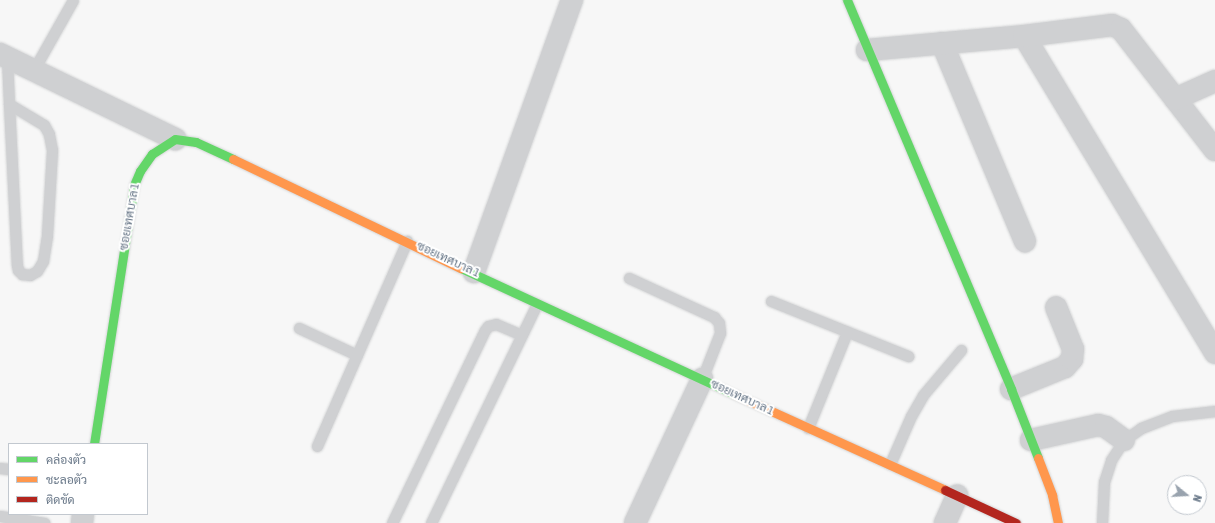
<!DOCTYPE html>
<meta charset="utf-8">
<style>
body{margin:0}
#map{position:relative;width:1215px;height:523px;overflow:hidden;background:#f7f7f7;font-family:"Asap Condensed",Sarabun,sans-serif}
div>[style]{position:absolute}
.roads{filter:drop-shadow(0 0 1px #d4d5d6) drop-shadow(0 0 1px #d4d5d6)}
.lane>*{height:11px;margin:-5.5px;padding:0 5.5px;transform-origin:5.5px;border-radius:5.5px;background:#cfd0d2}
.street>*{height:22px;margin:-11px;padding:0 11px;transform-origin:11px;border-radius:11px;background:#cfd0d2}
.fast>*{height:9px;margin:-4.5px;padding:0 4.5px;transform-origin:4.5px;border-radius:4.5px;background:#63d668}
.slow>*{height:9px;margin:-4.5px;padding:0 4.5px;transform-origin:4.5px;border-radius:4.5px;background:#ff974d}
.jam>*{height:9px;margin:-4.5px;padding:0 4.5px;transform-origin:4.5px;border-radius:4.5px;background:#b3261e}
span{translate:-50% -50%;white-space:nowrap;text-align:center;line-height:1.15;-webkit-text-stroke:4px #fff;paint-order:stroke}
.street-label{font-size:12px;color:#677687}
.legend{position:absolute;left:8px;top:443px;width:140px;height:72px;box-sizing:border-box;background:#fff;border:1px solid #c2c8cf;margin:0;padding:5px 7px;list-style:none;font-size:12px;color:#677687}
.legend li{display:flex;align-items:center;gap:8px;height:20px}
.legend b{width:20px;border:1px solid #c2c8cf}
.north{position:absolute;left:1167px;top:475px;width:40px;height:40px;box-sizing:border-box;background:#fff;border:1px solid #c2c8cf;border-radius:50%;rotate:108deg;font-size:11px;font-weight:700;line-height:16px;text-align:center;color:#677687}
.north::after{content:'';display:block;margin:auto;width:14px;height:18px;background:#99a3ae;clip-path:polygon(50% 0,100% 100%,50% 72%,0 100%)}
</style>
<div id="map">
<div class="roads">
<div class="lane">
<div style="left:7px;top:58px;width:46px;rotate:87.5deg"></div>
<div style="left:9px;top:104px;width:161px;rotate:87.2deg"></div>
<div style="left:17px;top:265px;width:5px;rotate:79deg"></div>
<div style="left:18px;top:270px;width:6px;rotate:45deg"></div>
<div style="left:22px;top:274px;width:8px;rotate:7deg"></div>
<div style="left:30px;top:275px;width:8px;rotate:-30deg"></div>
<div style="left:37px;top:271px;width:12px;rotate:-59deg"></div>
<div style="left:43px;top:261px;width:26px;rotate:-81deg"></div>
<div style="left:47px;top:235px;width:85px;rotate:-86.6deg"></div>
<div style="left:52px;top:150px;width:16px;rotate:-101deg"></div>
<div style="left:49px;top:134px;width:10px;rotate:-119deg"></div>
<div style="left:44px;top:125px;width:41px;rotate:-149deg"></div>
<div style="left:33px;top:71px;width:81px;rotate:-60.6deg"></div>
<div style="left:629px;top:278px;width:94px;rotate:24.6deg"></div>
<div style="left:714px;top:317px;width:8px;rotate:50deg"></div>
<div style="left:719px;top:323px;width:10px;rotate:84deg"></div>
<div style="left:720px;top:333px;width:49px;rotate:111.4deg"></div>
<div style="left:771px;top:301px;width:148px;rotate:21.9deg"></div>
<div style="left:299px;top:328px;width:64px;rotate:25deg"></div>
<div style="left:808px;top:428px;width:104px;rotate:-67.9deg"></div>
<div style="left:317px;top:446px;width:224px;rotate:-66.3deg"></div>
<div style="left:890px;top:464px;width:52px;rotate:-66.4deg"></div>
<div style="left:911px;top:416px;width:24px;rotate:-60deg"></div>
<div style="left:923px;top:395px;width:59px;rotate:-49.8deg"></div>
<div style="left:0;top:468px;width:9px;rotate:6deg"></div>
<div style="left:0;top:516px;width:45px;rotate:9deg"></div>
<div style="left:392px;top:523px;width:214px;rotate:-64.3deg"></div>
<div style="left:485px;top:330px;width:5px;rotate:-53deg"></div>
<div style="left:488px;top:326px;width:8px;rotate:-14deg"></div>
<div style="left:496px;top:324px;width:28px;rotate:23deg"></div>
<div style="left:431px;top:523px;width:243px;rotate:-64.2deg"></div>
<div style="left:1102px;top:523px;width:41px;rotate:-87.2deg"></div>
<div style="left:1104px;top:482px;width:23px;rotate:-72deg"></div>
<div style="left:1111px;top:460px;width:24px;rotate:-57deg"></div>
<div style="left:1124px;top:440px;width:21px;rotate:-35deg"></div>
<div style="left:1141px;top:428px;width:33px;rotate:-21deg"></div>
<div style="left:1172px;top:416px;width:43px;rotate:-6.6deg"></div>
</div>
<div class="street">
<div style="left:1024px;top:36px;width:370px;rotate:58.9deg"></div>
<div style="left:942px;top:43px;width:215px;rotate:67.3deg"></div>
<div style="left:867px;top:50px;width:158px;rotate:-5.1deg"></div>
<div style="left:1024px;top:36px;width:89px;rotate:-7.1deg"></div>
<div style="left:1112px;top:25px;width:10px;rotate:24deg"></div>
<div style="left:1121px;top:29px;width:153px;rotate:52.2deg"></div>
<div style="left:0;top:54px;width:195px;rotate:25.9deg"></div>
<div style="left:1175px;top:99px;width:44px;rotate:-24.2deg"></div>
<div style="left:474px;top:272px;width:289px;rotate:-70.2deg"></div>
<div style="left:1011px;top:389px;width:58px;rotate:-22.2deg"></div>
<div style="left:1065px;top:367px;width:11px;rotate:-49deg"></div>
<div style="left:1072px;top:359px;width:10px;rotate:-84deg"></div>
<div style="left:1073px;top:349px;width:45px;rotate:-112deg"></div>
<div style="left:1031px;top:440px;width:69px;rotate:-12.6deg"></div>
<div style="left:1098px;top:425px;width:8px;rotate:14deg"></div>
<div style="left:1106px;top:427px;width:22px;rotate:36deg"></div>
<div style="left:82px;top:523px;width:9px;rotate:-84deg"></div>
<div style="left:635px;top:523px;width:159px;rotate:-65deg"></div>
<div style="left:945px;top:523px;width:30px;rotate:-66deg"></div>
</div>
<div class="fast">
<div style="left:847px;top:0;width:422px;rotate:67.1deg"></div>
<div style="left:1011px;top:389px;width:74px;rotate:68.6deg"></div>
<div style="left:461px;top:268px;width:303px;rotate:24.8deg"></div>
<div style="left:94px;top:444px;width:262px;rotate:-81.2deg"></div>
<div style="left:134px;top:185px;width:15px;rotate:-67deg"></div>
<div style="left:140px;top:171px;width:21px;rotate:-55deg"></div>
<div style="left:152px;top:154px;width:27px;rotate:-33deg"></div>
<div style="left:175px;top:139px;width:21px;rotate:8deg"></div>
<div style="left:196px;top:142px;width:41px;rotate:24.7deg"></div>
</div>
<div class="slow">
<div style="left:233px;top:159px;width:253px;rotate:25.6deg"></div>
<div style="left:736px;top:395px;width:230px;rotate:24.4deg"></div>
<div style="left:1038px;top:458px;width:40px;rotate:69deg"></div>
<div style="left:1052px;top:495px;width:29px;rotate:78deg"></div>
</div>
<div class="jam">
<div style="left:945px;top:490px;width:78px;rotate:24.9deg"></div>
</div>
</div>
<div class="street-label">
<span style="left:130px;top:217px;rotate:-80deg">ซอยเทศบาล 1</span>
<span style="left:448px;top:260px;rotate:25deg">ซอยเทศบาล 1</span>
<span style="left:742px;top:398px;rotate:25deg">ซอยเทศบาล 1</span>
</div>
<ul class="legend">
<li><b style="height:5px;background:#63d668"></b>คล่องตัว</li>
<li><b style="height:5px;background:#ff974d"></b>ชะลอตัว</li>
<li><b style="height:5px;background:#b3261e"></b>ติดขัด</li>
</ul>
<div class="north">N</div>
</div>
